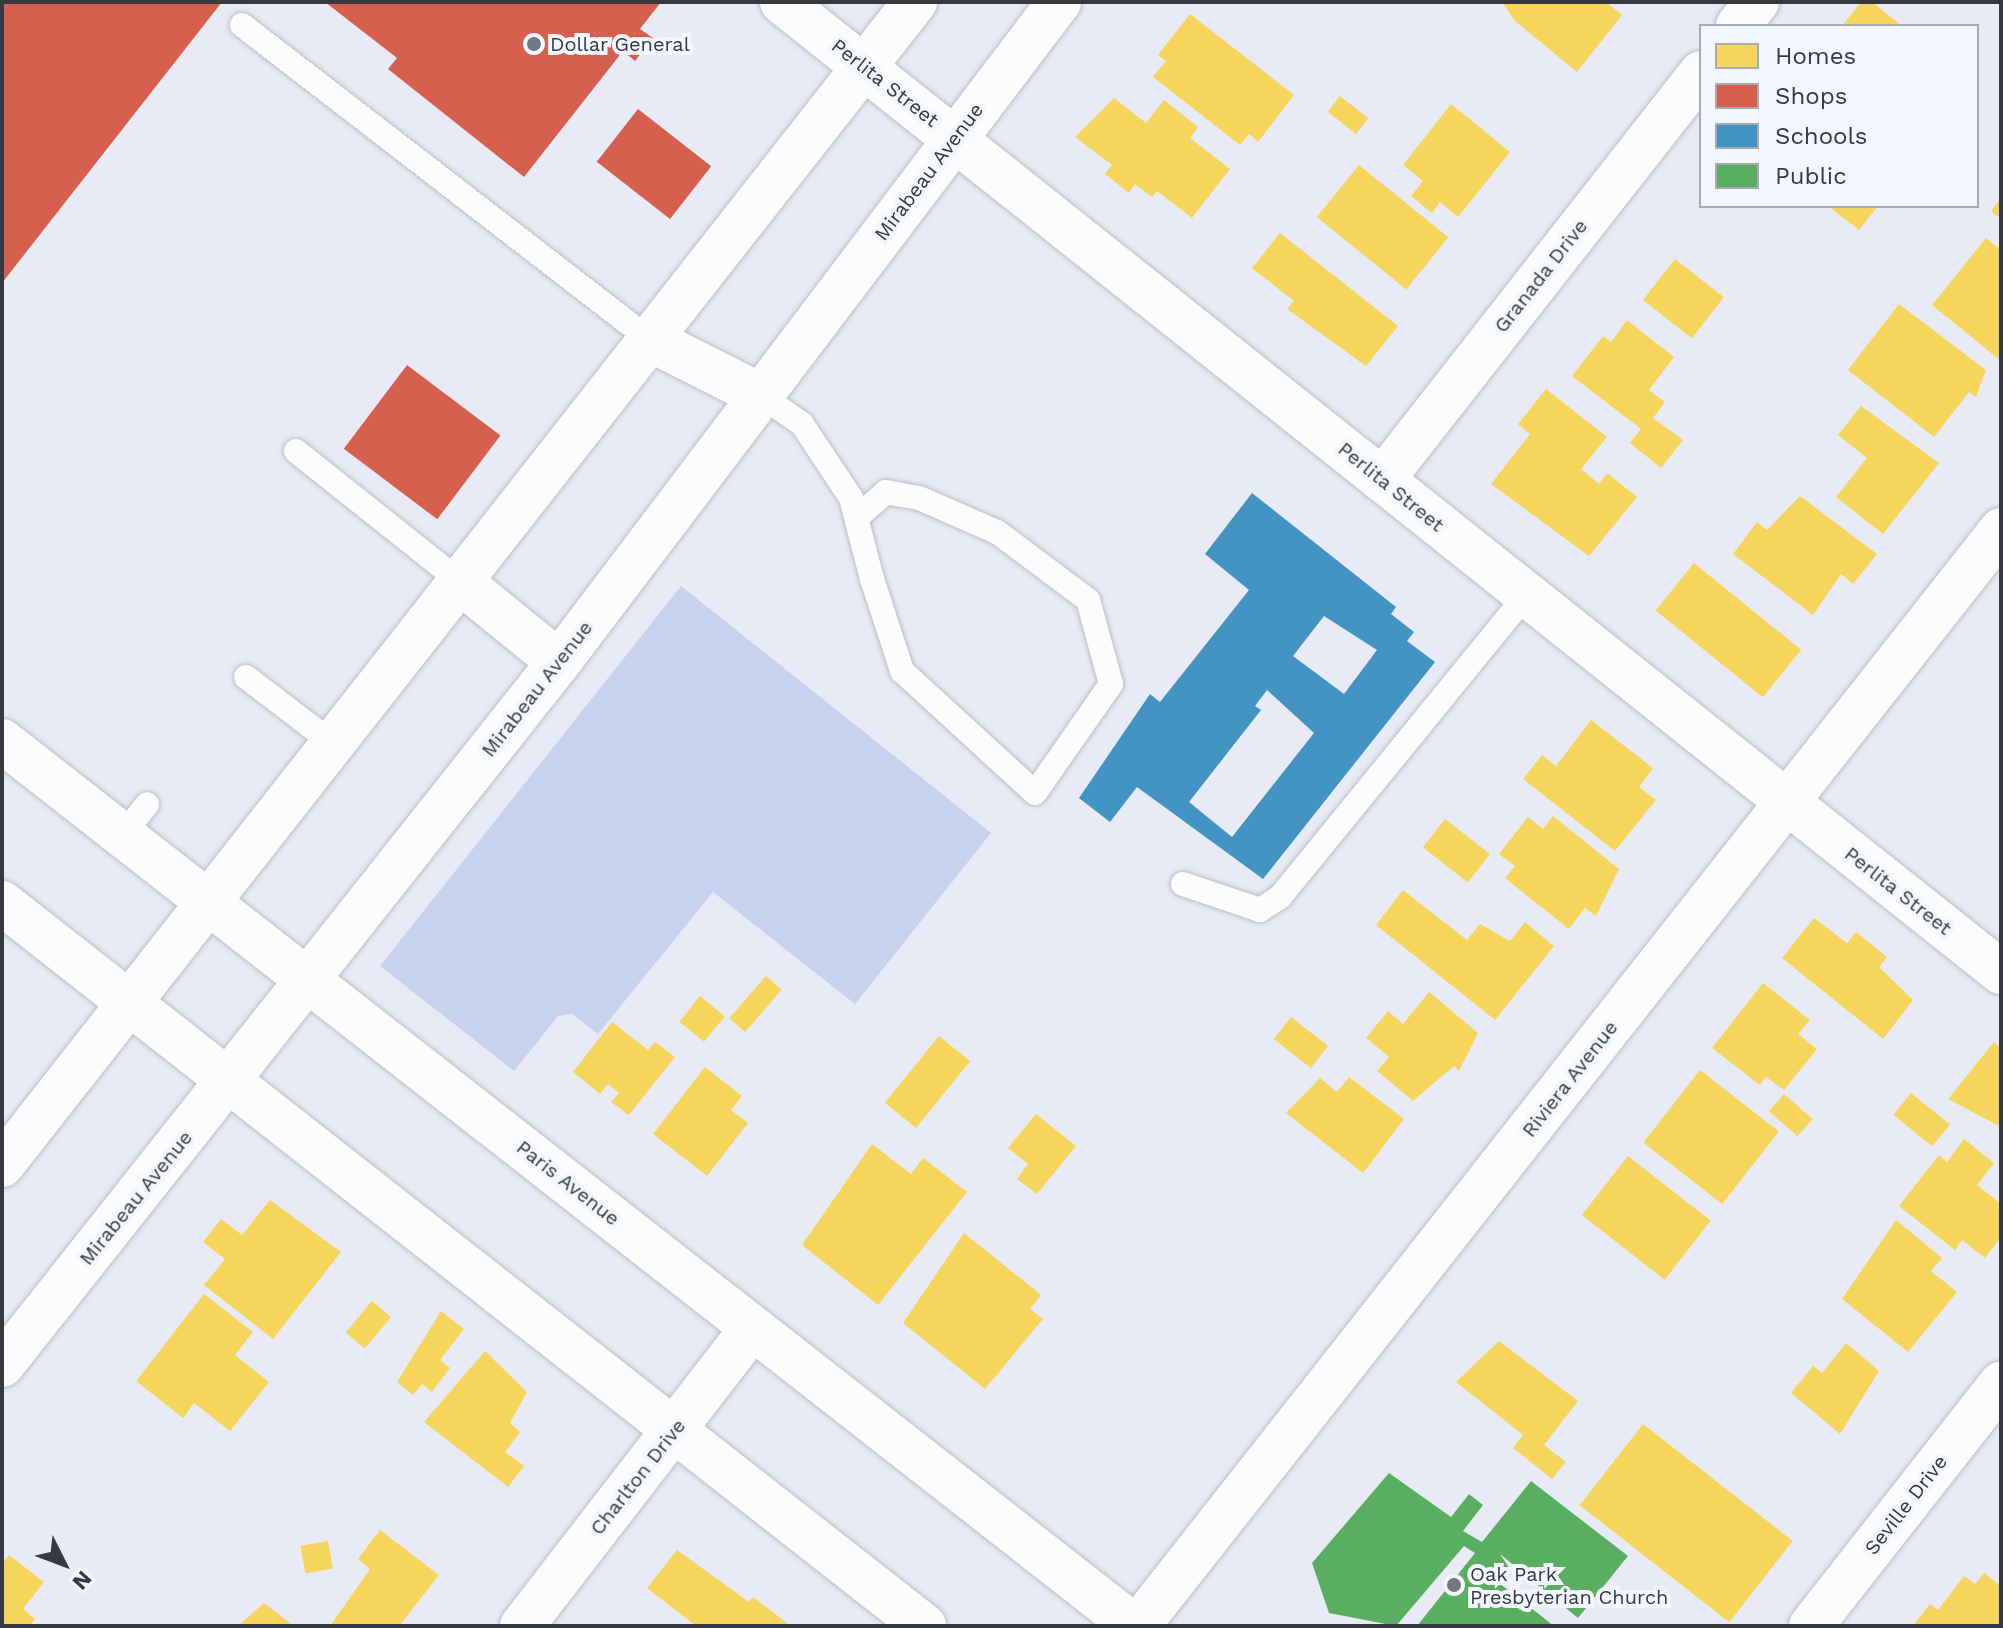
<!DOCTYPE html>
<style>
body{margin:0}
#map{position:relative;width:2003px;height:1628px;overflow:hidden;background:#e8ebf5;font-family:"Work Sans",sans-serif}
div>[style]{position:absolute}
.green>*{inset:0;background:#c8d1ed}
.homes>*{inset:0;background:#f6d55c;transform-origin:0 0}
.shops>*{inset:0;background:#d6604d;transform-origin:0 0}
.schools>*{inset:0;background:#4393c3}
.public>*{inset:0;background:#5aae61}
.roads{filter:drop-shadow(0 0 2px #bbbec6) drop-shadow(0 0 2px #bbbec6)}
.service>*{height:24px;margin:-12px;padding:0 12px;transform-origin:12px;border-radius:12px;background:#fcfcfe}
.minor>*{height:44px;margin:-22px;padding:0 22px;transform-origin:22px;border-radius:22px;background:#fcfcfe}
.tertiary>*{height:44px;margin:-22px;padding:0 22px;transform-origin:22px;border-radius:22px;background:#fcfcfe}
.dots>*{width:22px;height:22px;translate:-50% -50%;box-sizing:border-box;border:4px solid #f3f6fd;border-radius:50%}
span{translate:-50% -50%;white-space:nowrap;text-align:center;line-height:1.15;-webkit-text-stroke:8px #f3f6fd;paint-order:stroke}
.poi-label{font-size:20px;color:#373940}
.left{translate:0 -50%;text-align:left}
.street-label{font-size:20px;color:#373940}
.frame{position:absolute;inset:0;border:4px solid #373940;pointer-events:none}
.legend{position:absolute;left:1699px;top:24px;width:280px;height:184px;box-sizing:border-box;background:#f3f6fd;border:2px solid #a8aab1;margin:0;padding:10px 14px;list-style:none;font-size:24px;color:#373940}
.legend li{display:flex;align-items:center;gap:16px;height:40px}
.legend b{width:40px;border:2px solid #a8aab1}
.north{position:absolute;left:24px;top:1524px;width:80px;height:80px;-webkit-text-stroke:6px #f3f6fd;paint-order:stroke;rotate:132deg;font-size:22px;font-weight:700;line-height:32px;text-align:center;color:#373940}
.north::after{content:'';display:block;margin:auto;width:28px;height:36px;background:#373940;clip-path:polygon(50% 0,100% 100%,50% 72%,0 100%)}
</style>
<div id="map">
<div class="green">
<div style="clip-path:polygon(681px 586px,991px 833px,855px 1004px,713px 892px,598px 1034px,572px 1014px,558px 1016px,514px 1071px,380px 966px)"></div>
</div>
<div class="homes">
<div style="clip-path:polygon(1502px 2px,1606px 2px,1622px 15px,1577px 72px,1515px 21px)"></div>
<div style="clip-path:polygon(1861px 2px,1872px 2px,1902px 26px,1842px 26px)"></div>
<div style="clip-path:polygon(1190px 14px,1294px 95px,1258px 142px,1249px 134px,1240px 145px,1153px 77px,1166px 61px,1158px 55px)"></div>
<div style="left:1340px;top:96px;width:36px;height:20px;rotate:38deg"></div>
<div style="clip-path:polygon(1114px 98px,1146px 123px,1164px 100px,1198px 127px,1190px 138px,1230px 169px,1192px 218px,1157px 191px,1152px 197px,1135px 184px,1129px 193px,1105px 174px,1112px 165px,1075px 137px)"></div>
<div style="clip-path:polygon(1451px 104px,1510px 152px,1458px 217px,1440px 202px,1432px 213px,1411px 196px,1423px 181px,1403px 165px)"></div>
<div style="left:1359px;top:165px;width:115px;height:67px;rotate:39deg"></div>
<div style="clip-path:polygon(2001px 198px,2001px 219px,1991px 211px)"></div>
<div style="clip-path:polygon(1828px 206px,1878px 206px,1859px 230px)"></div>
<div style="clip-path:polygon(1280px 233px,1398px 326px,1366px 366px,1287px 309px,1294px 301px,1252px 268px)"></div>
<div style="clip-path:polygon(1986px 238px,2001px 250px,2001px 361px,1932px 305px)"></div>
<div style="left:1675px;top:259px;width:62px;height:52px;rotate:38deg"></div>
<div style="clip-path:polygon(1899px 304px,1986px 370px,1976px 397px,1969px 392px,1934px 437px,1848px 370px)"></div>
<div style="clip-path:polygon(1627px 320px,1674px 357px,1649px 390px,1665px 402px,1653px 418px,1683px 440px,1661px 468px,1630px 443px,1641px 429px,1572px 376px,1603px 336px,1611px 342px)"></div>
<div style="clip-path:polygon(1546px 389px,1607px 437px,1581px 469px,1599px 484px,1607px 473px,1637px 497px,1589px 556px,1491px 484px,1530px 434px,1518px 424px)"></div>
<div style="clip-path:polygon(1861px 406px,1939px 463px,1883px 534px,1836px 497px,1867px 458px,1838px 435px)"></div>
<div style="clip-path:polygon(1800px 496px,1877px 554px,1853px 584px,1841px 574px,1813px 615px,1733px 554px,1757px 522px,1767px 530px)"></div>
<div style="left:1694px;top:563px;width:138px;height:61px;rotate:39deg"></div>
<div style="clip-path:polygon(1591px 720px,1653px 768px,1639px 787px,1656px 800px,1615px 851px,1523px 779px,1542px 755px,1556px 766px)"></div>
<div style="clip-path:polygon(1553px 816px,1619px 869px,1596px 916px,1585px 908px,1569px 929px,1505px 878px,1515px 866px,1499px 854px,1528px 817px,1543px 829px)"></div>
<div style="left:1445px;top:819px;width:57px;height:36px;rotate:38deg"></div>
<div style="clip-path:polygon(1403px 890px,1467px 940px,1480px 924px,1510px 941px,1525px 922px,1554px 946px,1495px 1020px,1376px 925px)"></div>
<div style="clip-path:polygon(1814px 918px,1847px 943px,1856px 932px,1887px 957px,1879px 967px,1913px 1000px,1883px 1039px,1782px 958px)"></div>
<div style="left:766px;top:976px;width:21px;height:56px;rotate:41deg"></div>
<div style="clip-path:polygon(1763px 983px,1810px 1020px,1798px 1034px,1817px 1049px,1784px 1090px,1766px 1077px,1760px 1085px,1712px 1048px)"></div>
<div style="clip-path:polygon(1429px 992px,1478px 1033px,1459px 1071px,1454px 1066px,1413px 1101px,1377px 1071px,1389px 1057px,1366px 1038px,1388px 1011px,1403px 1024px)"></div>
<div style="left:700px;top:996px;width:32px;height:33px;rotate:39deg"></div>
<div style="left:1291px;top:1017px;width:47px;height:28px;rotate:38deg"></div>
<div style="clip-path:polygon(612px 1022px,648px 1050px,655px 1042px,675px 1057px,629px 1115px,611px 1102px,619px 1093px,608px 1084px,600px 1094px,573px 1072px)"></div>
<div style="left:939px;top:1036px;width:40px;height:86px;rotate:39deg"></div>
<div style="clip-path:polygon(1994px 1042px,2001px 1048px,2001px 1127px,1948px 1099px)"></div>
<div style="clip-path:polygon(705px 1067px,742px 1096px,731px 1110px,748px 1123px,707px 1176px,653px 1134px)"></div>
<div style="left:1700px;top:1070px;width:100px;height:92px;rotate:38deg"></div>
<div style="clip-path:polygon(1349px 1077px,1404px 1119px,1363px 1173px,1286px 1113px,1320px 1078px,1337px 1092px)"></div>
<div style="left:1911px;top:1093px;width:50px;height:28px;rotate:39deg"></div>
<div style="left:1784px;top:1094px;width:38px;height:23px;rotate:41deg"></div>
<div style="clip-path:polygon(1036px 1114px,1076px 1146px,1037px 1194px,1017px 1179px,1028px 1164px,1008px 1148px)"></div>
<div style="clip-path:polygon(1964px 1139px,1994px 1163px,1977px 1185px,2001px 1204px,2001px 1237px,1985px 1258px,1962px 1240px,1955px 1250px,1899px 1206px,1939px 1155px,1947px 1162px)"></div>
<div style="clip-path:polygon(872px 1144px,911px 1174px,923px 1158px,967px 1192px,878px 1305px,802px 1245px)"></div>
<div style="left:1628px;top:1156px;width:105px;height:75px;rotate:38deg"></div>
<div style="clip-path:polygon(270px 1200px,341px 1252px,273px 1339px,204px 1285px,225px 1259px,203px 1242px,221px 1219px,242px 1235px)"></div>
<div style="clip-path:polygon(1896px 1220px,1942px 1258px,1931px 1271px,1957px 1292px,1908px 1352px,1842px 1299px)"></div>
<div style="clip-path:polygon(964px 1233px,1041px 1295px,1030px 1309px,1043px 1319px,985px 1389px,903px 1323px)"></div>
<div style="clip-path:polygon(204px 1294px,253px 1332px,235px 1355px,269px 1382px,230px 1431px,194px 1403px,183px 1418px,136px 1381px)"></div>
<div style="left:372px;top:1301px;width:25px;height:41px;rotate:40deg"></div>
<div style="clip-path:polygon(441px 1311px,464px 1329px,440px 1360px,450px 1368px,432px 1392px,422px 1384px,413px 1395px,397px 1382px)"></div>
<div style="clip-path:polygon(1499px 1341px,1578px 1401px,1544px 1445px,1566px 1462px,1552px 1479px,1513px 1448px,1523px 1435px,1456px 1382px)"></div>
<div style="clip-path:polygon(1846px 1343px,1879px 1371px,1840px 1434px,1791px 1393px,1813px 1366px,1822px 1373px)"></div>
<div style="clip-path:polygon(485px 1351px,527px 1392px,510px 1423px,520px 1432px,505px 1452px,524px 1466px,508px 1487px,424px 1422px)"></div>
<div style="left:1643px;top:1424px;width:190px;height:103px;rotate:38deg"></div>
<div style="clip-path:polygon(380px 1530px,439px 1575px,399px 1626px,330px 1626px,370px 1569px,358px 1559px)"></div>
<div style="left:328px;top:1541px;width:28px;height:28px;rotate:80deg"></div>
<div style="clip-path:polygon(677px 1550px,749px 1602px,753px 1597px,791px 1626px,696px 1626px,647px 1588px)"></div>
<div style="clip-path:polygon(9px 1555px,44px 1582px,23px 1609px,35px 1619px,29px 1626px,2px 1626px,2px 1564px)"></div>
<div style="clip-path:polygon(1984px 1573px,2001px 1586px,2001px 1626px,1913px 1626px,1930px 1604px,1938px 1610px,1964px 1576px,1975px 1584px)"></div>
<div style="clip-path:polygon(264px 1603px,294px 1626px,238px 1626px)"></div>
</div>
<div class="shops">
<div style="clip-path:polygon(2px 2px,222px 2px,2px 283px)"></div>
<div style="clip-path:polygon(325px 2px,661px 2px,640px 29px,653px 38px,635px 61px,623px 51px,524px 177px,388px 69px,397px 58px)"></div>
<div style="left:638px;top:109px;width:93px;height:67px;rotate:38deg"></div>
<div style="left:407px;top:365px;width:117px;height:105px;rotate:37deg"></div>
</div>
<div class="schools">
<div style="clip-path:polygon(evenodd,1252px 493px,1396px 607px,1391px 614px,1414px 632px,1407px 641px,1435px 662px,1263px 879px,1137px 787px,1110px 822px,1079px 798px,1150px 694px,1160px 702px,1249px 590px,1205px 554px,1252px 493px,1324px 616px,1377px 650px,1344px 694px,1293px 656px,1324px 616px,1252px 493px,1267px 690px,1314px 733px,1232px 837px,1189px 802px,1261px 710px,1255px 706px,1267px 690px)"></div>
</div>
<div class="public">
<div style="clip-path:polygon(1389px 1473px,1451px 1517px,1469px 1494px,1483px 1505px,1463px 1531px,1482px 1542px,1531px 1481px,1628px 1556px,1578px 1618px,1500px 1554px,1510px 1569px,1499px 1583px,1554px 1626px,1417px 1626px,1475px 1553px,1464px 1546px,1396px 1626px,1329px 1613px,1312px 1563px)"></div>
</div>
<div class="roads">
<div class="service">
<div style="left:242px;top:25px;width:514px;rotate:37.65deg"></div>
<div style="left:760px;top:395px;width:51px;rotate:34.6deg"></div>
<div style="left:802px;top:424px;width:89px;rotate:56.5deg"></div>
<div style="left:851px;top:498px;width:84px;rotate:75.5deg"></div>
<div style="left:872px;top:579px;width:97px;rotate:71.9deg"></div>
<div style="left:902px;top:671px;width:180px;rotate:42.5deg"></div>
<div style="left:1035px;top:793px;width:133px;rotate:-55.1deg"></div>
<div style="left:1111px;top:684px;width:87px;rotate:-105.3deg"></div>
<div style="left:1088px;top:600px;width:114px;rotate:-143.2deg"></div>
<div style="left:997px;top:532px;width:85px;rotate:-156.4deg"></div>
<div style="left:919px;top:498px;width:34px;rotate:-170deg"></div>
<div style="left:886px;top:492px;width:38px;rotate:139deg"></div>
<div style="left:296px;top:451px;width:207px;rotate:38.5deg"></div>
<div style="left:246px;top:677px;width:107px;rotate:37.4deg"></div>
<div style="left:123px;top:835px;width:39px;rotate:-52deg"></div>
<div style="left:1183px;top:884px;width:81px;rotate:18.7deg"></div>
<div style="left:1260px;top:910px;width:24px;rotate:-33deg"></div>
<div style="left:1280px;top:897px;width:390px;rotate:-50.8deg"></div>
</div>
<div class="minor">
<div style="left:782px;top:2px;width:1558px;rotate:38.51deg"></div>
<div style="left:1738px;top:26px;width:31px;rotate:-52deg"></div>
<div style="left:1382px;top:480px;width:517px;rotate:-51.91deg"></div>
<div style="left:522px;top:1626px;width:376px;rotate:-52.3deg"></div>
<div style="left:1138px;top:1626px;width:1395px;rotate:-51.78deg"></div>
<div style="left:1811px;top:1626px;width:308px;rotate:-51.9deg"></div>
</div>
<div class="tertiary">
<div style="left:649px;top:339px;width:124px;rotate:26.8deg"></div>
<div style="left:458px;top:580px;width:130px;rotate:39.1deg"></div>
<div style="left:2px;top:741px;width:1437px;rotate:38.02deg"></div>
<div style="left:2px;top:903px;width:1172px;rotate:38.1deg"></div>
<div style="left:2px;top:1165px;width:1479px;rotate:-51.87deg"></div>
<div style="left:2px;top:1365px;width:897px;rotate:-51.61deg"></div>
<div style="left:559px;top:662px;width:828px;rotate:-52.85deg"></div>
</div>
</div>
<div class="dots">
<div style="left:534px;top:44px;background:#75777f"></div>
<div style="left:1454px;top:1585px;background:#75777f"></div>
</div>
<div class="poi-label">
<span class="left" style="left:550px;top:44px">Dollar General</span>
<span class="left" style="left:1470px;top:1586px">Oak Park<br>Presbyterian Church</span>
</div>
<div class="street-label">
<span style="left:885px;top:83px;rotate:38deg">Perlita Street</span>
<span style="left:929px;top:172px;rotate:-53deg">Mirabeau Avenue</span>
<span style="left:1541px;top:276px;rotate:-52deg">Granada Drive</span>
<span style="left:1391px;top:487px;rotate:39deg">Perlita Street</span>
<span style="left:537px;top:689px;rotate:-52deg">Mirabeau Avenue</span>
<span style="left:1898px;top:891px;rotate:38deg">Perlita Street</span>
<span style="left:1570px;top:1079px;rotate:-52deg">Riviera Avenue</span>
<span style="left:568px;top:1183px;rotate:38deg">Paris Avenue</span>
<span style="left:136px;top:1198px;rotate:-51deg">Mirabeau Avenue</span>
<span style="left:638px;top:1477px;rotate:-52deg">Charlton Drive</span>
<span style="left:1906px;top:1505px;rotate:-52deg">Seville Drive</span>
</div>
<div class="frame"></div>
<ul class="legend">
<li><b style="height:22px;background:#f6d55c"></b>Homes</li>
<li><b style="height:22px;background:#d6604d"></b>Shops</li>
<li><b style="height:22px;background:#4393c3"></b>Schools</li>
<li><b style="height:22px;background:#5aae61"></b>Public</li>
</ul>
<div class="north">N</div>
</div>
